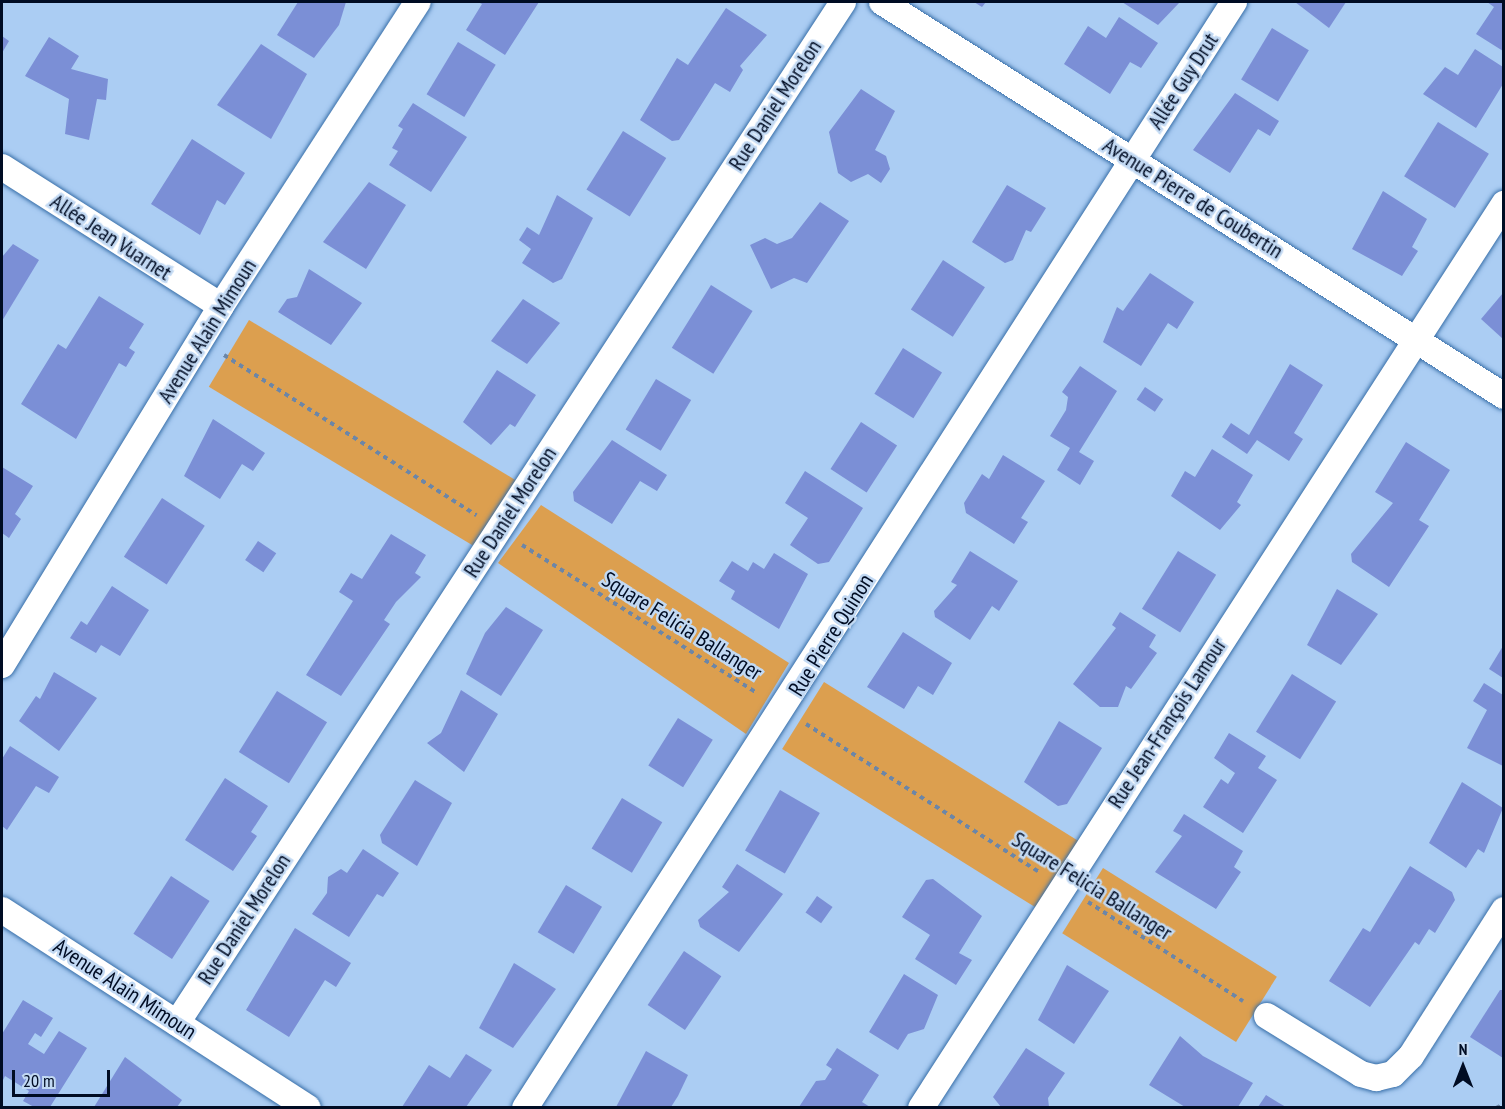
<!DOCTYPE html>
<meta charset="utf-8">
<style>
body{margin:0}
#map{position:relative;width:1505px;height:1109px;overflow:hidden;background:#abcdf3;font-family:"PT Sans Narrow",sans-serif}
div>[style]{position:absolute}
.green>*{inset:0;background:#dc9f4f;transform-origin:0 0}
.building>*{inset:0;background:#7b8fd6;transform-origin:0 0}
.path>*{height:4px;margin-top:-2px;transform-origin:0;background:repeating-linear-gradient(90deg,#6c86a7 0 4.5px,transparent 0 9px)}
.roads{filter:drop-shadow(0 0 2px #376ea8) drop-shadow(0 0 2px #376ea8)}
.street>*{height:26px;margin:-13px;padding:0 13px;transform-origin:13px;border-radius:13px;background:#fff}
span{translate:-50% -50%;white-space:nowrap;text-align:center;line-height:1.15;-webkit-text-stroke:5px #c2d9f3;paint-order:stroke}
.street-label{font-size:22px;color:#000c23}
.frame{position:absolute;inset:0;border:3px solid #000c23;pointer-events:none}
.north{position:absolute;left:1433px;top:1037px;width:60px;height:60px;-webkit-text-stroke:4px #c2d9f3;paint-order:stroke;rotate:0deg;font-size:16px;font-weight:700;line-height:24px;text-align:center;color:#000c23}
.north::after{content:'';display:block;margin:auto;width:21px;height:27px;background:#000c23;clip-path:polygon(50% 0,100% 100%,50% 72%,0 100%)}
.scale{position:absolute;left:12px;top:1070px;width:98px;height:27px;box-sizing:border-box;border:3px solid #000c23;border-top:0;padding-left:8px;font-size:18px;line-height:21px;white-space:nowrap;color:#000c23;-webkit-text-stroke:4px #c2d9f3;paint-order:stroke}
</style>
<div id="map">
<div class="green">
<div style="left:249px;top:320px;width:311px;height:78px;rotate:31deg"></div>
<div style="clip-path:polygon(541px 505px,789px 663px,746px 734px,498px 563px)"></div>
<div style="left:824px;top:682px;width:301px;height:79px;rotate:32deg"></div>
<div style="left:1103px;top:868px;width:205px;height:77px;rotate:32deg"></div>
</div>
<div class="building">
<div style="clip-path:polygon(298px 2px,346px 2px,339px 25px,314px 58px,277px 35px)"></div>
<div style="clip-path:polygon(478px 2px,539px 2px,505px 55px,466px 30px,482px 4px)"></div>
<div style="clip-path:polygon(974px 2px,986px 2px,982px 7px)"></div>
<div style="clip-path:polygon(1122px 2px,1180px 2px,1158px 25px)"></div>
<div style="clip-path:polygon(1295px 2px,1346px 2px,1329px 28px)"></div>
<div style="clip-path:polygon(1487px 2px,1503px 2px,1503px 51px,1476px 34px,1494px 7px)"></div>
<div style="clip-path:polygon(726px 8px,767px 35px,740px 66px,743px 70px,730px 92px,715px 83px,679px 140px,672px 141px,640px 120px,677px 58px,688px 65px)"></div>
<div style="clip-path:polygon(1119px 17px,1158px 43px,1141px 68px,1130px 62px,1110px 94px,1064px 64px,1088px 26px,1106px 38px)"></div>
<div style="left:1272px;top:28px;width:43px;height:60px;rotate:31deg"></div>
<div style="clip-path:polygon(2px 36px,9px 41px,2px 53px)"></div>
<div style="clip-path:polygon(49px 37px,79px 56px,71px 69px,108px 79px,106px 100px,97px 99px,89px 140px,65px 134px,69px 99px,25px 76px)"></div>
<div style="left:458px;top:42px;width:44px;height:61px;rotate:31deg"></div>
<div style="clip-path:polygon(261px 44px,307px 74px,271px 139px,217px 105px)"></div>
<div style="clip-path:polygon(1475px 49px,1503px 67px,1503px 84px,1476px 128px,1423px 94px,1445px 67px,1458px 75px)"></div>
<div style="clip-path:polygon(861px 89px,895px 111px,875px 150px,886px 156px,890px 169px,881px 183px,868px 174px,851px 182px,838px 173px,829px 132px)"></div>
<div style="clip-path:polygon(1235px 93px,1279px 121px,1270px 136px,1258px 129px,1230px 173px,1193px 150px)"></div>
<div style="clip-path:polygon(413px 103px,467px 137px,431px 192px,389px 165px,398px 151px,392px 148px,403px 129px,398px 126px)"></div>
<div style="left:1438px;top:122px;width:60px;height:64px;rotate:32deg"></div>
<div style="left:623px;top:131px;width:51px;height:69px;rotate:32deg"></div>
<div style="clip-path:polygon(192px 139px,245px 173px,225px 205px,217px 200px,200px 235px,151px 204px)"></div>
<div style="clip-path:polygon(369px 182px,406px 205px,366px 269px,323px 242px)"></div>
<div style="clip-path:polygon(1007px 185px,1046px 208px,1031px 232px,1026px 230px,1013px 260px,1005px 263px,972px 242px)"></div>
<div style="clip-path:polygon(1383px 191px,1427px 219px,1412px 247px,1418px 251px,1402px 276px,1352px 249px)"></div>
<div style="clip-path:polygon(557px 195px,593px 218px,562px 279px,553px 283px,522px 263px,531px 249px,519px 240px,527px 227px,539px 235px)"></div>
<div style="clip-path:polygon(820px 202px,849px 221px,807px 283px,794px 278px,771px 289px,750px 245px,765px 238px,777px 244px,792px 238px)"></div>
<div style="clip-path:polygon(13px 244px,39px 260px,2px 321px,2px 257px)"></div>
<div style="left:943px;top:260px;width:50px;height:59px;rotate:33deg"></div>
<div style="clip-path:polygon(309px 269px,362px 303px,331px 345px,278px 312px,287px 299px,297px 297px)"></div>
<div style="clip-path:polygon(1150px 273px,1194px 302px,1177px 329px,1168px 323px,1141px 366px,1103px 342px,1117px 307px,1123px 311px)"></div>
<div style="left:711px;top:285px;width:49px;height:74px;rotate:32deg"></div>
<div style="clip-path:polygon(1503px 293px,1503px 339px,1481px 319px)"></div>
<div style="clip-path:polygon(99px 296px,144px 324px,129px 348px,135px 352px,126px 367px,119px 363px,76px 439px,21px 404px,58px 344px,66px 349px)"></div>
<div style="clip-path:polygon(523px 299px,560px 323px,527px 364px,491px 341px)"></div>
<div style="left:903px;top:348px;width:46px;height:54px;rotate:32deg"></div>
<div style="clip-path:polygon(1290px 364px,1323px 385px,1294px 433px,1303px 439px,1289px 461px,1257px 440px,1247px 454px,1222px 437px,1231px 423px,1249px 435px)"></div>
<div style="clip-path:polygon(1080px 366px,1117px 391px,1079px 452px,1094px 461px,1080px 485px,1057px 470px,1070px 448px,1050px 436px,1066px 410px,1068px 397px,1062px 392px)"></div>
<div style="clip-path:polygon(497px 370px,536px 395px,515px 427px,510px 424px,491px 445px,463px 422px)"></div>
<div style="left:656px;top:379px;width:41px;height:59px;rotate:31deg"></div>
<div style="left:1145px;top:387px;width:22px;height:15px;rotate:34deg"></div>
<div style="clip-path:polygon(213px 419px,265px 453px,253px 471px,242px 464px,220px 499px,184px 476px)"></div>
<div style="left:861px;top:422px;width:43px;height:56px;rotate:33deg"></div>
<div style="clip-path:polygon(612px 440px,667px 475px,657px 491px,640px 481px,612px 524px,574px 501px,573px 492px)"></div>
<div style="clip-path:polygon(1406px 442px,1450px 470px,1419px 520px,1429px 526px,1389px 587px,1352px 562px,1351px 554px,1393px 503px,1375px 492px)"></div>
<div style="clip-path:polygon(1212px 449px,1253px 475px,1237px 502px,1241px 505px,1220px 530px,1171px 496px,1185px 471px,1195px 477px)"></div>
<div style="clip-path:polygon(1003px 455px,1045px 481px,1021px 518px,1028px 522px,1014px 544px,966px 513px,964px 503px,982px 474px,989px 479px)"></div>
<div style="clip-path:polygon(2px 467px,33px 486px,15px 514px,21px 519px,9px 538px,2px 533px)"></div>
<div style="clip-path:polygon(805px 471px,863px 508px,829px 562px,818px 564px,790px 545px,808px 518px,785px 503px)"></div>
<div style="left:162px;top:498px;width:51px;height:70px;rotate:33deg"></div>
<div style="clip-path:polygon(391px 534px,426px 555px,415px 573px,421px 577px,396px 602px,384px 620px,390px 624px,341px 696px,306px 675px,353px 601px,339px 592px,351px 573px,362px 579px)"></div>
<div style="left:258px;top:541px;width:22px;height:23px;rotate:34deg"></div>
<div style="clip-path:polygon(970px 551px,1018px 581px,999px 611px,992px 606px,970px 640px,935px 617px,934px 611px,957px 585px,951px 582px)"></div>
<div style="left:1178px;top:551px;width:45px;height:68px;rotate:32deg"></div>
<div style="clip-path:polygon(774px 553px,808px 574px,779px 629px,731px 599px,735px 591px,719px 581px,732px 561px,748px 571px,753px 562px,764px 569px)"></div>
<div style="clip-path:polygon(112px 586px,149px 610px,120px 656px,101px 645px,96px 653px,70px 638px,81px 621px,87px 625px)"></div>
<div style="clip-path:polygon(1337px 589px,1378px 614px,1341px 665px,1307px 645px)"></div>
<div style="clip-path:polygon(506px 607px,543px 630px,501px 696px,466px 674px,485px 633px)"></div>
<div style="clip-path:polygon(1120px 612px,1156px 635px,1149px 647px,1157px 653px,1131px 689px,1126px 686px,1118px 707px,1100px 707px,1073px 684px,1116px 628px,1112px 625px)"></div>
<div style="clip-path:polygon(903px 632px,952px 663px,933px 695px,918px 686px,904px 709px,867px 687px)"></div>
<div style="clip-path:polygon(1503px 646px,1503px 678px,1489px 669px)"></div>
<div style="clip-path:polygon(54px 672px,97px 698px,59px 751px,19px 721px,36px 696px,40px 699px)"></div>
<div style="left:1292px;top:674px;width:52px;height:68px;rotate:32deg"></div>
<div style="clip-path:polygon(1484px 683px,1503px 695px,1503px 766px,1467px 748px,1487px 710px,1473px 701px)"></div>
<div style="clip-path:polygon(461px 690px,498px 714px,464px 772px,427px 743px,441px 733px)"></div>
<div style="left:277px;top:691px;width:59px;height:72px;rotate:32deg"></div>
<div style="left:678px;top:718px;width:41px;height:56px;rotate:32deg"></div>
<div style="clip-path:polygon(1059px 721px,1102px 748px,1067px 804px,1058px 806px,1024px 782px)"></div>
<div style="clip-path:polygon(1229px 733px,1266px 756px,1258px 768px,1277px 780px,1243px 833px,1203px 807px,1221px 779px,1228px 784px,1235px 773px,1214px 758px)"></div>
<div style="clip-path:polygon(10px 746px,59px 777px,49px 793px,36px 786px,7px 830px,2px 826px,2px 759px)"></div>
<div style="clip-path:polygon(225px 778px,268px 806px,251px 832px,257px 836px,233px 871px,185px 840px)"></div>
<div style="clip-path:polygon(415px 780px,452px 803px,417px 866px,382px 843px,380px 835px)"></div>
<div style="clip-path:polygon(1462px 782px,1503px 808px,1484px 853px,1478px 849px,1466px 868px,1429px 843px)"></div>
<div style="left:780px;top:790px;width:46px;height:70px;rotate:30deg"></div>
<div style="left:622px;top:798px;width:47px;height:59px;rotate:31deg"></div>
<div style="clip-path:polygon(1184px 814px,1243px 851px,1234px 867px,1241px 872px,1216px 909px,1155px 872px,1182px 836px,1173px 831px)"></div>
<div style="clip-path:polygon(363px 849px,399px 873px,383px 897px,377px 894px,349px 937px,312px 914px,327px 893px,328px 877px,341px 869px,347px 873px)"></div>
<div style="clip-path:polygon(737px 864px,783px 894px,739px 952px,700px 927px,698px 920px,729px 892px,722px 887px)"></div>
<div style="clip-path:polygon(1410px 866px,1452px 892px,1455px 900px,1435px 933px,1429px 929px,1419px 945px,1415px 942px,1370px 1007px,1329px 981px,1363px 928px,1370px 932px)"></div>
<div style="left:171px;top:876px;width:46px;height:69px;rotate:33deg"></div>
<div style="clip-path:polygon(933px 879px,982px 916px,959px 953px,972px 960px,956px 985px,915px 959px,930px 935px,902px 917px,926px 880px)"></div>
<div style="left:566px;top:885px;width:42px;height:55px;rotate:31deg"></div>
<div style="left:817px;top:896px;width:19px;height:20px;rotate:35deg"></div>
<div style="clip-path:polygon(295px 928px,351px 963px,336px 987px,325px 980px,289px 1037px,246px 1010px)"></div>
<div style="left:684px;top:951px;width:45px;height:65px;rotate:34deg"></div>
<div style="clip-path:polygon(514px 963px,556px 989px,513px 1048px,479px 1028px)"></div>
<div style="clip-path:polygon(1067px 965px,1109px 991px,1074px 1044px,1038px 1020px)"></div>
<div style="clip-path:polygon(904px 974px,938px 995px,924px 1029px,908px 1034px,898px 1050px,869px 1032px)"></div>
<div style="clip-path:polygon(1500px 990px,1503px 990px,1503px 1058px,1470px 1037px)"></div>
<div style="clip-path:polygon(23px 1000px,53px 1018px,41px 1037px,35px 1033px,28px 1044px,44px 1054px,59px 1031px,87px 1048px,50px 1107px,34px 1107px,23px 1101px,29px 1091px,5px 1076px,2px 1082px,2px 1034px)"></div>
<div style="clip-path:polygon(1180px 1036px,1203px 1056px,1253px 1083px,1238px 1107px,1185px 1107px,1149px 1085px)"></div>
<div style="clip-path:polygon(837px 1048px,879px 1075px,862px 1102px,870px 1107px,799px 1107px,816px 1081px,825px 1080px,832px 1069px,826px 1065px)"></div>
<div style="clip-path:polygon(1026px 1048px,1065px 1073px,1048px 1098px,1049px 1107px,1001px 1107px,993px 1097px)"></div>
<div style="clip-path:polygon(646px 1051px,688px 1075px,678px 1096px,671px 1107px,616px 1107px)"></div>
<div style="clip-path:polygon(466px 1054px,492px 1070px,466px 1107px,402px 1107px,429px 1065px,450px 1078px)"></div>
<div style="clip-path:polygon(125px 1057px,182px 1100px,177px 1107px,94px 1107px)"></div>
<div style="clip-path:polygon(1266px 1095px,1279px 1103px,1286px 1107px,1258px 1107px)"></div>
</div>
<div class="path">
<div style="left:224px;top:355px;width:299px;rotate:32.4deg"></div>
<div style="left:522px;top:545px;width:278px;rotate:32.2deg"></div>
<div style="left:806px;top:724px;width:275px;rotate:32.4deg"></div>
<div style="left:1088px;top:902px;width:184px;rotate:32.6deg"></div>
<div style="left:1496px;top:1108px;width:9px;rotate:-27deg"></div>
</div>
<div class="roads">
<div class="street">
<div style="left:882px;top:2px;width:736px;rotate:32.35deg"></div>
<div style="left:2px;top:167px;width:259px;rotate:32.4deg"></div>
<div style="left:2px;top:665px;width:421px;rotate:-58.6deg"></div>
<div style="left:221px;top:306px;width:362px;rotate:-57.1deg"></div>
<div style="left:2px;top:910px;width:364px;rotate:32.9deg"></div>
<div style="left:1267px;top:1016px;width:110px;rotate:31.7deg"></div>
<div style="left:1361px;top:1074px;width:16px;rotate:15deg"></div>
<div style="left:1376px;top:1078px;width:17px;rotate:-13deg"></div>
<div style="left:1393px;top:1074px;width:25px;rotate:-45deg"></div>
<div style="left:1411px;top:1056px;width:173px;rotate:-57.5deg"></div>
<div style="left:177px;top:1023px;width:1219px;rotate:-56.88deg"></div>
<div style="left:525px;top:1108px;width:1314px;rotate:-57.34deg"></div>
<div style="left:921px;top:1108px;width:1076px;rotate:-57.18deg"></div>
</div>
</div>
<div class="street-label">
<span style="left:1183px;top:81px;rotate:-57deg">Allée Guy Drut</span>
<span style="left:775px;top:105px;rotate:-57deg">Rue Daniel Morelon</span>
<span style="left:1193px;top:198px;rotate:32deg">Avenue Pierre de Coubertin</span>
<span style="left:111px;top:237px;rotate:33deg">Allée Jean Vuarnet</span>
<span style="left:207px;top:331px;rotate:-58deg">Avenue Alain Mimoun</span>
<span style="left:510px;top:512px;rotate:-57deg">Rue Daniel Morelon</span>
<span style="left:682px;top:626px;rotate:32deg">Square Felicia Ballanger</span>
<span style="left:831px;top:635px;rotate:-58deg">Rue Pierre Quinon</span>
<span style="left:1167px;top:723px;rotate:-57deg">Rue Jean-François Lamour</span>
<span style="left:1092px;top:886px;rotate:32deg">Square Felicia Ballanger</span>
<span style="left:244px;top:919px;rotate:-57deg">Rue Daniel Morelon</span>
<span style="left:125px;top:989px;rotate:33deg">Avenue Alain Mimoun</span>
</div>
<div class="frame"></div>
<div class="north">N</div>
<div class="scale">20 m</div>
</div>
